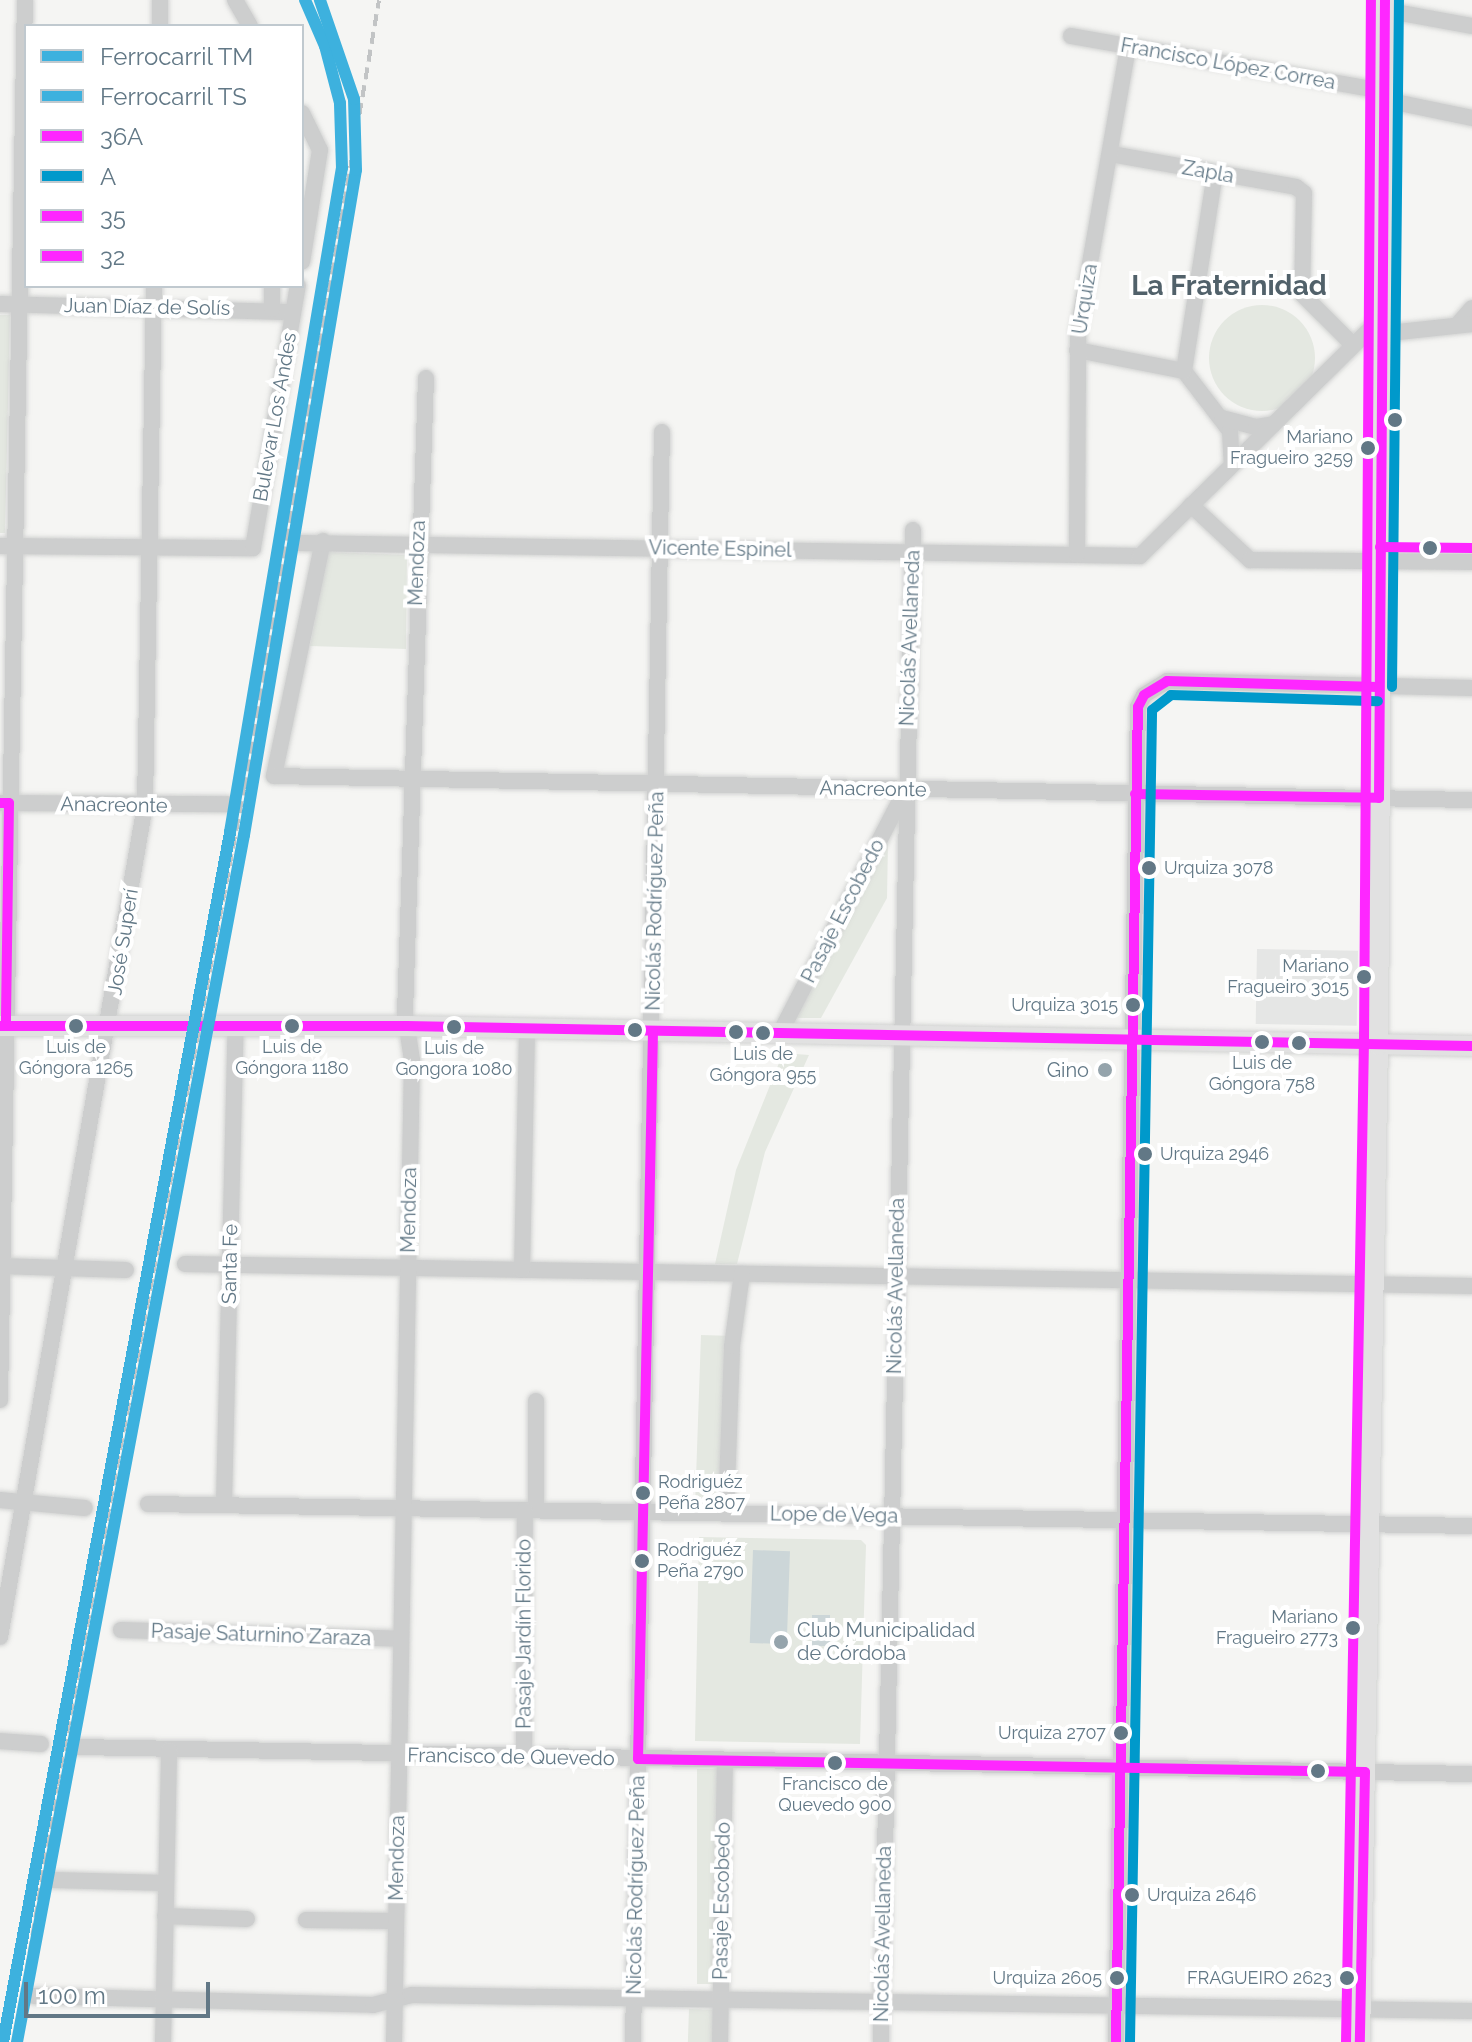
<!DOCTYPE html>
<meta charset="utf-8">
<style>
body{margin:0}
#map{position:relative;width:1472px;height:2042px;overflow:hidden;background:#f5f5f3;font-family:Raleway,sans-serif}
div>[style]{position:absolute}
.built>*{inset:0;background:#e5e6e5;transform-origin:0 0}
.green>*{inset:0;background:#e4e8e1;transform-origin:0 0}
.round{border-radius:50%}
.water>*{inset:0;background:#ccd6d8;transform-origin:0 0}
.roads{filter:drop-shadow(0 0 2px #d2d3d2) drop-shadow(0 0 2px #d2d3d2)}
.minor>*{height:16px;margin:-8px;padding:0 8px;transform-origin:8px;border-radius:8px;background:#cdcece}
.major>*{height:20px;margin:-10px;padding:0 10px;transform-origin:10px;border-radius:10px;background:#e1e1e1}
.rail>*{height:4px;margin-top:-2px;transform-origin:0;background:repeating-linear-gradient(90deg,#c2c4c5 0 12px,transparent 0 18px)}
.bus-1>*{height:10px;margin:-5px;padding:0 5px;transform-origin:5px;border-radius:5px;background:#fe27ff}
.bus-2>*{height:10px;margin:-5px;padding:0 5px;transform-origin:5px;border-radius:5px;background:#0099cb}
.bus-3>*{height:10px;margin:-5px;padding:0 5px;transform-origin:5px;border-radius:5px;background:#fe27ff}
.bus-4>*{height:10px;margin:-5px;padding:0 5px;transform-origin:5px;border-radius:5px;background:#fe27ff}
.rail-1>*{height:12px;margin:-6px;padding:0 6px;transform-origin:6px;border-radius:6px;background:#3db1de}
.rail-2>*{height:12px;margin:-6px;padding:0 6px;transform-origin:6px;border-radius:6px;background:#3db1de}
.dots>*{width:22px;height:22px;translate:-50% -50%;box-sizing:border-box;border:4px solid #fff;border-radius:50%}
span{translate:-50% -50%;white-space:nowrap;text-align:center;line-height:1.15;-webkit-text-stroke:8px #fff;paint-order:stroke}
.bus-label{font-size:18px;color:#627886}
.right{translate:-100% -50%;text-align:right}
.left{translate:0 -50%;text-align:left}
.street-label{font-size:20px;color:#627886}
.poi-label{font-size:20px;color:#627886}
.district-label{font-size:28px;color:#51616a;font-weight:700}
.legend{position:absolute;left:24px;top:24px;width:280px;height:264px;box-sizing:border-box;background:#fff;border:2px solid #c0c9cf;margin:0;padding:10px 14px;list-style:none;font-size:24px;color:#627886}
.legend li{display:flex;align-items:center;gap:16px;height:40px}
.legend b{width:40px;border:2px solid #c0c9cf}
.scale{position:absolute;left:24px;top:1982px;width:186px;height:36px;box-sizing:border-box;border:4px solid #627886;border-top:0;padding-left:10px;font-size:24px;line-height:28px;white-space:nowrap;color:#627886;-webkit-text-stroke:6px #fff;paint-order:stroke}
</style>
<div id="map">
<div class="built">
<div style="left:1257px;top:949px;width:101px;height:75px;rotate:1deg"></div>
</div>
<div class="green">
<div class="round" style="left:1209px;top:305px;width:106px;height:106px"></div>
<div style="clip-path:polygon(0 315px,10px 315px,5px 533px,0 533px)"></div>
<div style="clip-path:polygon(328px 552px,407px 555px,406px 649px,310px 646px)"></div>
<div style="clip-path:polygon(888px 842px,887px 898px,821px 1018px,795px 1018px)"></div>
<div style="clip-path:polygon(783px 1053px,809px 1055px,765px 1152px,737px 1264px,715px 1264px,736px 1170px)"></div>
<div style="left:701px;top:1335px;width:25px;height:164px;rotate:2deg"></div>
<div style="clip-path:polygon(699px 1537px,861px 1540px,866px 1545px,860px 1744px,695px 1741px)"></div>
<div style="left:697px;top:1769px;width:28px;height:215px"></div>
<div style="left:689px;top:2009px;width:31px;height:33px;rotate:2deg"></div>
</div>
<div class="water">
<div style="left:753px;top:1550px;width:37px;height:93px;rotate:2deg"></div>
<div style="left:812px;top:1615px;width:18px;height:31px"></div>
</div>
<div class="roads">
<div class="minor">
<div style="left:235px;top:0;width:30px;rotate:60deg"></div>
<div style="left:1385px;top:10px;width:88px;rotate:10.4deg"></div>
<div style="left:160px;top:26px;width:26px;rotate:-90deg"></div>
<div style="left:1071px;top:36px;width:318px;rotate:10deg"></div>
<div style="left:1395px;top:102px;width:79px;rotate:11.7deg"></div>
<div style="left:302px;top:113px;width:41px;rotate:64.1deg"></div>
<div style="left:320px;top:150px;width:113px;rotate:99.1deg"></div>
<div style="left:1111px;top:154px;width:188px;rotate:10.1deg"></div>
<div style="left:1296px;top:187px;width:10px;rotate:37deg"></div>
<div style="left:1304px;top:193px;width:101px;rotate:91.1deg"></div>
<div style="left:1302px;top:294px;width:72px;rotate:45deg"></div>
<div style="left:0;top:304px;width:293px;rotate:1.6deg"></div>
<div style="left:272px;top:309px;width:23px;rotate:-90deg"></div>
<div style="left:1458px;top:324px;width:21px;rotate:-49deg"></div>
<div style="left:1380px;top:334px;width:93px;rotate:-6.2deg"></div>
<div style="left:1077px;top:350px;width:109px;rotate:11.1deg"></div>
<div style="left:1184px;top:371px;width:76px;rotate:52.5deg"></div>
<div style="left:1230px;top:431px;width:33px;rotate:87deg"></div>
<div style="left:1184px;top:371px;width:200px;rotate:-81.1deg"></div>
<div style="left:1222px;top:418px;width:35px;rotate:15deg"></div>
<div style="left:1256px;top:427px;width:18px;rotate:-9deg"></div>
<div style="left:1191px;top:505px;width:81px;rotate:43deg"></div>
<div style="left:1250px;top:560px;width:222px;rotate:0.5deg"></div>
<div style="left:323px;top:541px;width:240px;rotate:101.8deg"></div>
<div style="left:274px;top:776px;width:1198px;rotate:1.15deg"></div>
<div style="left:299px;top:543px;width:841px;rotate:0.89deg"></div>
<div style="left:1140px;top:556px;width:337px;rotate:-44.6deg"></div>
<div style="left:0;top:546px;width:253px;rotate:0.5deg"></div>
<div style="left:253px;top:548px;width:266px;rotate:-80.3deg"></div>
<div style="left:1077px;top:555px;width:224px;rotate:-89.7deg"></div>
<div style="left:1078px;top:331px;width:289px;rotate:-80deg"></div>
<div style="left:1px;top:803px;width:226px;rotate:0.3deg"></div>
<div style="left:780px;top:1033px;width:268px;rotate:-62.7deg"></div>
<div style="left:185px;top:1264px;width:1287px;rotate:0.98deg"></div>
<div style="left:0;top:1266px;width:126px;rotate:1.8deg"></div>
<div style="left:522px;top:1270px;width:242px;rotate:-88.8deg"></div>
<div style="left:0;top:1400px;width:1400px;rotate:-88.98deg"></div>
<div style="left:0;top:1500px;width:85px;rotate:5.4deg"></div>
<div style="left:224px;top:1502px;width:477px;rotate:-88.6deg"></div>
<div style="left:148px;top:1504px;width:1324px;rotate:0.95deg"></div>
<div style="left:536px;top:1510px;width:109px;rotate:-90deg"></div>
<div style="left:726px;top:1513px;width:167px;rotate:-87.9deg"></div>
<div style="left:732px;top:1346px;width:73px;rotate:-82.1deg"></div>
<div style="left:121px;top:1630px;width:280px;rotate:1.8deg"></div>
<div style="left:0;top:1637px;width:845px;rotate:-80.11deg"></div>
<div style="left:145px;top:805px;width:519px;rotate:-89.01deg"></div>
<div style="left:0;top:1741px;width:41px;rotate:4.2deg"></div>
<div style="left:78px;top:1747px;width:1394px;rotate:1.11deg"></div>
<div style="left:524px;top:1757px;width:247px;rotate:-89.8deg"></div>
<div style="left:53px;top:1880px;width:113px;rotate:1.5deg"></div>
<div style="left:165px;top:1916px;width:82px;rotate:2.1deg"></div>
<div style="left:306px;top:1920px;width:90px;rotate:0.6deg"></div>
<div style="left:34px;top:1996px;width:339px;rotate:1.5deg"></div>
<div style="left:373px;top:2005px;width:40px;rotate:-14.4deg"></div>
<div style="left:412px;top:1995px;width:1060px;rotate:0.86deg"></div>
<div style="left:163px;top:2042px;width:292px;rotate:-88.8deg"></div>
<div style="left:394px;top:2042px;width:982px;rotate:-88.95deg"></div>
<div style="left:412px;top:1060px;width:47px;rotate:-98.7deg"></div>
<div style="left:405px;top:1014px;width:636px;rotate:-88.11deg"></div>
<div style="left:633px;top:2042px;width:1610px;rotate:-88.97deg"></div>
<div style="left:720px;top:2042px;width:282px;rotate:-89deg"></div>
<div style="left:881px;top:2042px;width:1512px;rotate:-88.79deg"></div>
<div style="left:1116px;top:2042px;width:1335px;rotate:-89.06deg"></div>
<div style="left:1138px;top:707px;width:13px;rotate:-63deg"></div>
<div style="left:1144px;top:695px;width:27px;rotate:-31deg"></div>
<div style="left:1167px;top:681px;width:305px;rotate:1.3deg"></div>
</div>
<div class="major">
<div style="left:0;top:1026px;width:407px"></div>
<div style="left:407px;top:1026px;width:1065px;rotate:1.08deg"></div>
<div style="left:1360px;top:2042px;width:997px;rotate:-88.97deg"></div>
<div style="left:1378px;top:1045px;width:1045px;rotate:-89.62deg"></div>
</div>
</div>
<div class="rail">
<div style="left:15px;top:2042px;width:259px;rotate:-80.7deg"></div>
<div style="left:57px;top:1786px;width:1014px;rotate:-79.38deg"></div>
<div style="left:244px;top:789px;width:800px;rotate:-80.29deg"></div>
</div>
<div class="bus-1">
<div style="left:1135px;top:794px;width:244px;rotate:0.9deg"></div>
<div style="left:1379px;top:798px;width:798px;rotate:-89.57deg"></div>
<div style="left:1116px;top:2042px;width:1335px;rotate:-89.06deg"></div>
<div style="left:1138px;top:707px;width:13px;rotate:-63deg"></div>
<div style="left:1144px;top:695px;width:27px;rotate:-31deg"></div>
<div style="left:1167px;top:681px;width:211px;rotate:1.6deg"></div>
</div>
<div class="bus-2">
<div style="left:1392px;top:687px;width:687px;rotate:-89.42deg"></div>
<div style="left:1130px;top:2042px;width:1332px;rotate:-89.05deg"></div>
<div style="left:1152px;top:710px;width:24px;rotate:-38deg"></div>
<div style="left:1171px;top:695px;width:207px;rotate:1.7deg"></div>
</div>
<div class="bus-3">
<div style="left:0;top:803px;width:9px"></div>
<div style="left:9px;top:803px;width:223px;rotate:90.8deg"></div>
<div style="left:0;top:1026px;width:407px"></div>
<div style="left:407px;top:1026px;width:1065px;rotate:1.08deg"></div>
<div style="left:653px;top:1031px;width:728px;rotate:91.18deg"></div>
<div style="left:638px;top:1759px;width:727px;rotate:1.02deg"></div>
<div style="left:1365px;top:1772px;width:270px;rotate:91.1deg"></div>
</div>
<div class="bus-4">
<div style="left:1380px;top:547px;width:92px;rotate:0.6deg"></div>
<div style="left:1346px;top:2042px;width:997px;rotate:-88.97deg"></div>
<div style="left:1364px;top:1045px;width:1045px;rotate:-89.62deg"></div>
</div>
<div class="rail-1">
<div style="left:3px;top:2042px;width:1231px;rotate:-79.37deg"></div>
<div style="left:230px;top:832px;width:673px;rotate:-80.43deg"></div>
<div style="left:342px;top:168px;width:65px;rotate:-91.8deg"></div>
<div style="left:340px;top:103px;width:59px;rotate:-104.7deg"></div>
<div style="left:325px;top:46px;width:50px;rotate:-113.5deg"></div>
</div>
<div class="rail-2">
<div style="left:17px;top:2042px;width:1228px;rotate:-79.35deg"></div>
<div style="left:244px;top:835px;width:674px;rotate:-80.44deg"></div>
<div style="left:356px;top:170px;width:71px;rotate:-91.6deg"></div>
<div style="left:354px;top:99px;width:105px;rotate:-109deg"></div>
</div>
<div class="dots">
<div style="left:1395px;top:420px;background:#627886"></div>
<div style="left:1368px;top:448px;background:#627886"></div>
<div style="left:1430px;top:548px;background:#627886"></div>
<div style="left:1149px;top:868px;background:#627886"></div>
<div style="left:1364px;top:977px;background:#627886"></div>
<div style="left:1133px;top:1005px;background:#627886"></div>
<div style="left:76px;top:1026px;background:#627886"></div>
<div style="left:292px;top:1026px;background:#627886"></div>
<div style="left:454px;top:1027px;background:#627886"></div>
<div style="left:635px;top:1030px;background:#627886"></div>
<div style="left:736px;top:1032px;background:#627886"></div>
<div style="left:763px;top:1033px;background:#627886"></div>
<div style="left:1262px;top:1042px;background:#627886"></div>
<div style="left:1299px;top:1043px;background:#627886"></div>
<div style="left:1105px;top:1070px;background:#95a4ac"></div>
<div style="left:1145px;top:1154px;background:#627886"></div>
<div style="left:643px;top:1493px;background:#627886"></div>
<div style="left:642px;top:1561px;background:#627886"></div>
<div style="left:1353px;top:1628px;background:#627886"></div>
<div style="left:781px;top:1642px;background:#95a4ac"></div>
<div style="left:1121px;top:1733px;background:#627886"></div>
<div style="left:835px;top:1763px;background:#627886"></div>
<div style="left:1318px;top:1771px;background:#627886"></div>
<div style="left:1132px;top:1895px;background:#627886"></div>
<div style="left:1117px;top:1978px;background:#627886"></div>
<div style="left:1347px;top:1978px;background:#627886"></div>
</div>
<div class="bus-label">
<span class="right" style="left:1353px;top:448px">Mariano<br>Fragueiro 3259</span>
<span class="left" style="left:1164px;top:868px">Urquiza 3078</span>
<span class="right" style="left:1349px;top:977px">Mariano<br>Fragueiro 3015</span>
<span class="right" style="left:1118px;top:1005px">Urquiza 3015</span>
<span style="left:76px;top:1058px">Luis de<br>Góngora 1265</span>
<span style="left:292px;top:1058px">Luis de<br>Góngora 1180</span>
<span style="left:454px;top:1059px">Luis de<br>Gongora 1080</span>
<span style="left:763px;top:1065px">Luis de<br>Góngora 955</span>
<span style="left:1262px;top:1074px">Luis de<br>Góngora 758</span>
<span class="left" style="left:1160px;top:1154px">Urquiza 2946</span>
<span class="left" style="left:658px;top:1493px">Rodriguéz<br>Peña 2807</span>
<span class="left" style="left:657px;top:1561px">Rodriguéz<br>Peña 2790</span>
<span class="right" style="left:1338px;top:1628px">Mariano<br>Fragueiro 2773</span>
<span class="right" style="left:1106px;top:1733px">Urquiza 2707</span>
<span style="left:835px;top:1795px">Francisco de<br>Quevedo 900</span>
<span class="left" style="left:1147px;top:1895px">Urquiza 2646</span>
<span class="right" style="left:1102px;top:1978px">Urquiza 2605</span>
<span class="right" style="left:1332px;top:1978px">FRAGUEIRO 2623</span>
</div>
<div class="street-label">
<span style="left:1228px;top:64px;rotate:10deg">Francisco López Correa</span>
<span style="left:1208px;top:172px;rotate:10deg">Zapla</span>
<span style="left:1085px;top:299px;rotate:-81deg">Urquiza</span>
<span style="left:147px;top:307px;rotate:1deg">Juan Díaz de Solís</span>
<span style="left:275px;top:417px;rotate:-80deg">Bulevar Los Andes</span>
<span style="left:720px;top:549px;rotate:1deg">Vicente Espinel</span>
<span style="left:417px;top:563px;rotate:-88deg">Mendoza</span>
<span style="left:910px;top:638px;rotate:-88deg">Nicolás Avellaneda</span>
<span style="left:873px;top:789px;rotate:1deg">Anacreonte</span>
<span style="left:114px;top:805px;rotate:1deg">Anacreonte</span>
<span style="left:655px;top:901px;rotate:-89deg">Nicolás Rodríguez Peña</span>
<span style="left:843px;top:911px;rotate:-63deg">Pasaje Escobedo</span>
<span style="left:123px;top:942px;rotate:-81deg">José Superí</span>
<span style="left:409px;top:1210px;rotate:-89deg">Mendoza</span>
<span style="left:230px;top:1264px;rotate:-89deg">Santa Fe</span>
<span style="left:896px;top:1286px;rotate:-89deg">Nicolás Avellaneda</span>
<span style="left:834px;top:1515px;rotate:1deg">Lope de Vega</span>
<span style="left:524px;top:1634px;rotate:-90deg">Pasaje Jardín Florido</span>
<span style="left:261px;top:1635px;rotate:2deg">Pasaje Saturnino Zaraza</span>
<span style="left:511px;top:1757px;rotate:1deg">Francisco de Quevedo</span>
<span style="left:397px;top:1858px;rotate:-89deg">Mendoza</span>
<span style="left:636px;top:1885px;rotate:-89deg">Nicolás Rodríguez Peña</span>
<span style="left:722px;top:1901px;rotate:-89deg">Pasaje Escobedo</span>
<span style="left:883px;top:1934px;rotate:-89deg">Nicolás Avellaneda</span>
</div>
<div class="poi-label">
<span class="right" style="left:1089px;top:1070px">Gino</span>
<span class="left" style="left:797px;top:1642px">Club Municipalidad<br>de Córdoba</span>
</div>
<div class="district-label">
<span style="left:1229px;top:286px">La Fraternidad</span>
</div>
<ul class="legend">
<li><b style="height:10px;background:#3db1de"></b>Ferrocarril TM</li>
<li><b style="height:10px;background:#3db1de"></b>Ferrocarril TS</li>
<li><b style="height:10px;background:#fe27ff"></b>36A</li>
<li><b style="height:10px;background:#0099cb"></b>A</li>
<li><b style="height:10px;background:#fe27ff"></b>35</li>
<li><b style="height:10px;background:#fe27ff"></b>32</li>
</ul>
<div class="scale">100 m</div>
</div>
